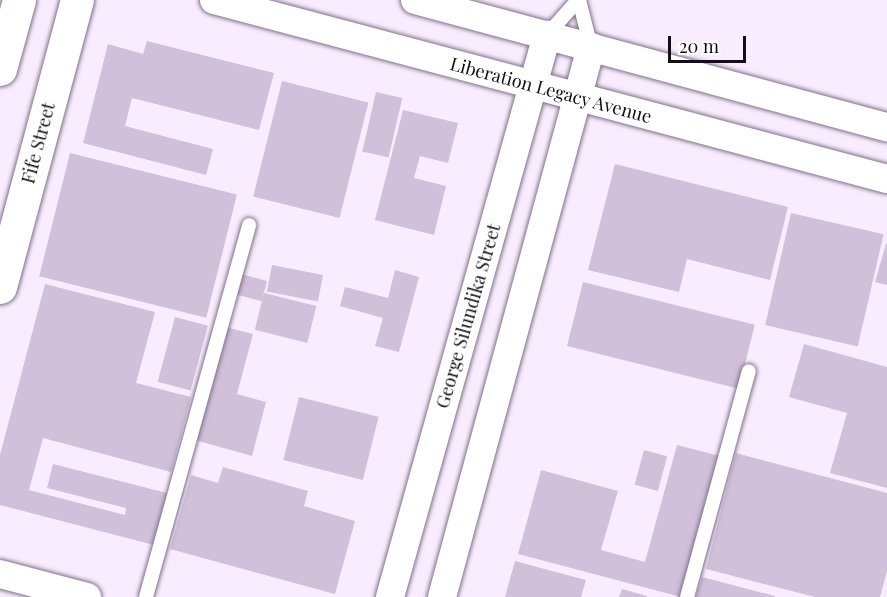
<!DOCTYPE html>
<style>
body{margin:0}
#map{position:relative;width:887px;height:597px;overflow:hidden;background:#f8edfe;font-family:"Playfair Display",serif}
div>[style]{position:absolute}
.building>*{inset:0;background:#d0c0da;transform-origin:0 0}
.roads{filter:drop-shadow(0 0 2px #80718a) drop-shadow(0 0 2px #80718a)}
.lane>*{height:14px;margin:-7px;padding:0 7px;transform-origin:7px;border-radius:7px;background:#fff}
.street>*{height:28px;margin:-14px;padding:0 14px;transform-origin:14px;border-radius:14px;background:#fff}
.secondary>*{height:33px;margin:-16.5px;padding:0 16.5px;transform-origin:16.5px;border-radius:16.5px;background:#fff}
span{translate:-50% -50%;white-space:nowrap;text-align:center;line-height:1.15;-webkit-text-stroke:4.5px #fff;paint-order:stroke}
.street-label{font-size:18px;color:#120d16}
.scale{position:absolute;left:668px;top:36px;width:78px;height:27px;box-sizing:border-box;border:3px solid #120d16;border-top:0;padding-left:8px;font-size:18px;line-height:21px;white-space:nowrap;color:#120d16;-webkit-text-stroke:4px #fff;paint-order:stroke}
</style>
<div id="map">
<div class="building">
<div style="clip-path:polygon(147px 41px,274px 73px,259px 130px,132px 98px,125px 126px,213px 149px,206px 175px,83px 143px,108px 44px,143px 54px)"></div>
<div style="left:282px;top:81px;width:89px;height:119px;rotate:14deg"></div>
<div style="left:376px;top:92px;width:27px;height:61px;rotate:13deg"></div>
<div style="clip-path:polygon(403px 110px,458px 123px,448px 163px,420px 156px,414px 178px,446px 186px,434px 235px,375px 220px)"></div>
<div style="left:70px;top:153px;width:172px;height:127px;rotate:14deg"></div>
<div style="clip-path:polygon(615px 164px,788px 207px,770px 280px,687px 259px,679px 292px,588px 270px)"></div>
<div style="left:791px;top:213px;width:95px;height:115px;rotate:13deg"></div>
<div style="clip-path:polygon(886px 244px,887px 244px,887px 285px,875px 282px)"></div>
<div style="left:272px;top:265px;width:52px;height:27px;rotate:11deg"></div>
<div style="clip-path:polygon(395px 270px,419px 277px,399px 352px,375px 346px,383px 318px,340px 306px,345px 287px,388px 298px)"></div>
<div style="left:241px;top:274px;width:27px;height:21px;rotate:15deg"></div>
<div style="left:583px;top:282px;width:177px;height:66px;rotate:14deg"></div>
<div style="clip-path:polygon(45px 284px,155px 312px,136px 383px,191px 397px,171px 472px,43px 438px,29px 490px,125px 515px,126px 508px,47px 488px,53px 464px,167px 493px,154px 545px,0 505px,0 455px)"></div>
<div style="left:264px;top:293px;width:54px;height:38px;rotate:14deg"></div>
<div style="left:175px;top:317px;width:34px;height:67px;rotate:15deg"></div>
<div style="clip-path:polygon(225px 327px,253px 334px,237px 394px,266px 402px,252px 456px,195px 440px)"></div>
<div style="clip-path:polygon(804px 344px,887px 367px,887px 488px,830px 473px,847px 413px,789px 397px)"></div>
<div style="left:299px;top:397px;width:82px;height:65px;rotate:14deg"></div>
<div style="clip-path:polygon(677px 445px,720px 456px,681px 597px,518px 554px,541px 470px,618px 491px,601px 550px,645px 562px)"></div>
<div style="left:644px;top:450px;width:24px;height:36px;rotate:15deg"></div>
<div style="clip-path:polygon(736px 453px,887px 493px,887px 571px,880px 597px,815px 597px,706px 569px)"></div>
<div style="clip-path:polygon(223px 467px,308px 491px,304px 506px,355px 521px,335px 594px,170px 549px,191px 475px,218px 483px)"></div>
<div style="clip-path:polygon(515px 561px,586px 580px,581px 597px,505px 597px)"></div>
<div style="clip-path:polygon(702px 577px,775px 596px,775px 597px,696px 597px)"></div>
<div style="clip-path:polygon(622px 589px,647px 596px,647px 597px,619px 597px)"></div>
</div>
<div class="roads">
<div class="lane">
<div style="left:579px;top:0;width:49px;rotate:75.7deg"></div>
<div style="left:547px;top:35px;width:47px;rotate:-48.5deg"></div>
<div style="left:146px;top:597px;width:386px;rotate:-74.5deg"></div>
<div style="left:687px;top:597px;width:234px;rotate:-74.7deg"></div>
</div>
<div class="street">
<div style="left:214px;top:0;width:696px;rotate:14.89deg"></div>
<div style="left:415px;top:0;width:489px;rotate:15.1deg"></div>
<div style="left:0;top:574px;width:90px;rotate:14.8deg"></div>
<div style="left:390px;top:597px;width:584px;rotate:-74.39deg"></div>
<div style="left:442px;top:597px;width:570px;rotate:-74.84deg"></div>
</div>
<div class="secondary">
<div style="left:0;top:69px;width:72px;rotate:-74.6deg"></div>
<div style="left:0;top:287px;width:297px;rotate:-75deg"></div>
</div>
</div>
<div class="street-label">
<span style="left:551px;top:90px;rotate:15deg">Liberation Legacy Avenue</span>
<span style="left:38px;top:143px;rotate:-75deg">Fife Street</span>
<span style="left:468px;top:316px;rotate:-74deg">George Silundika Street</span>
</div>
<div class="scale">20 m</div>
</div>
